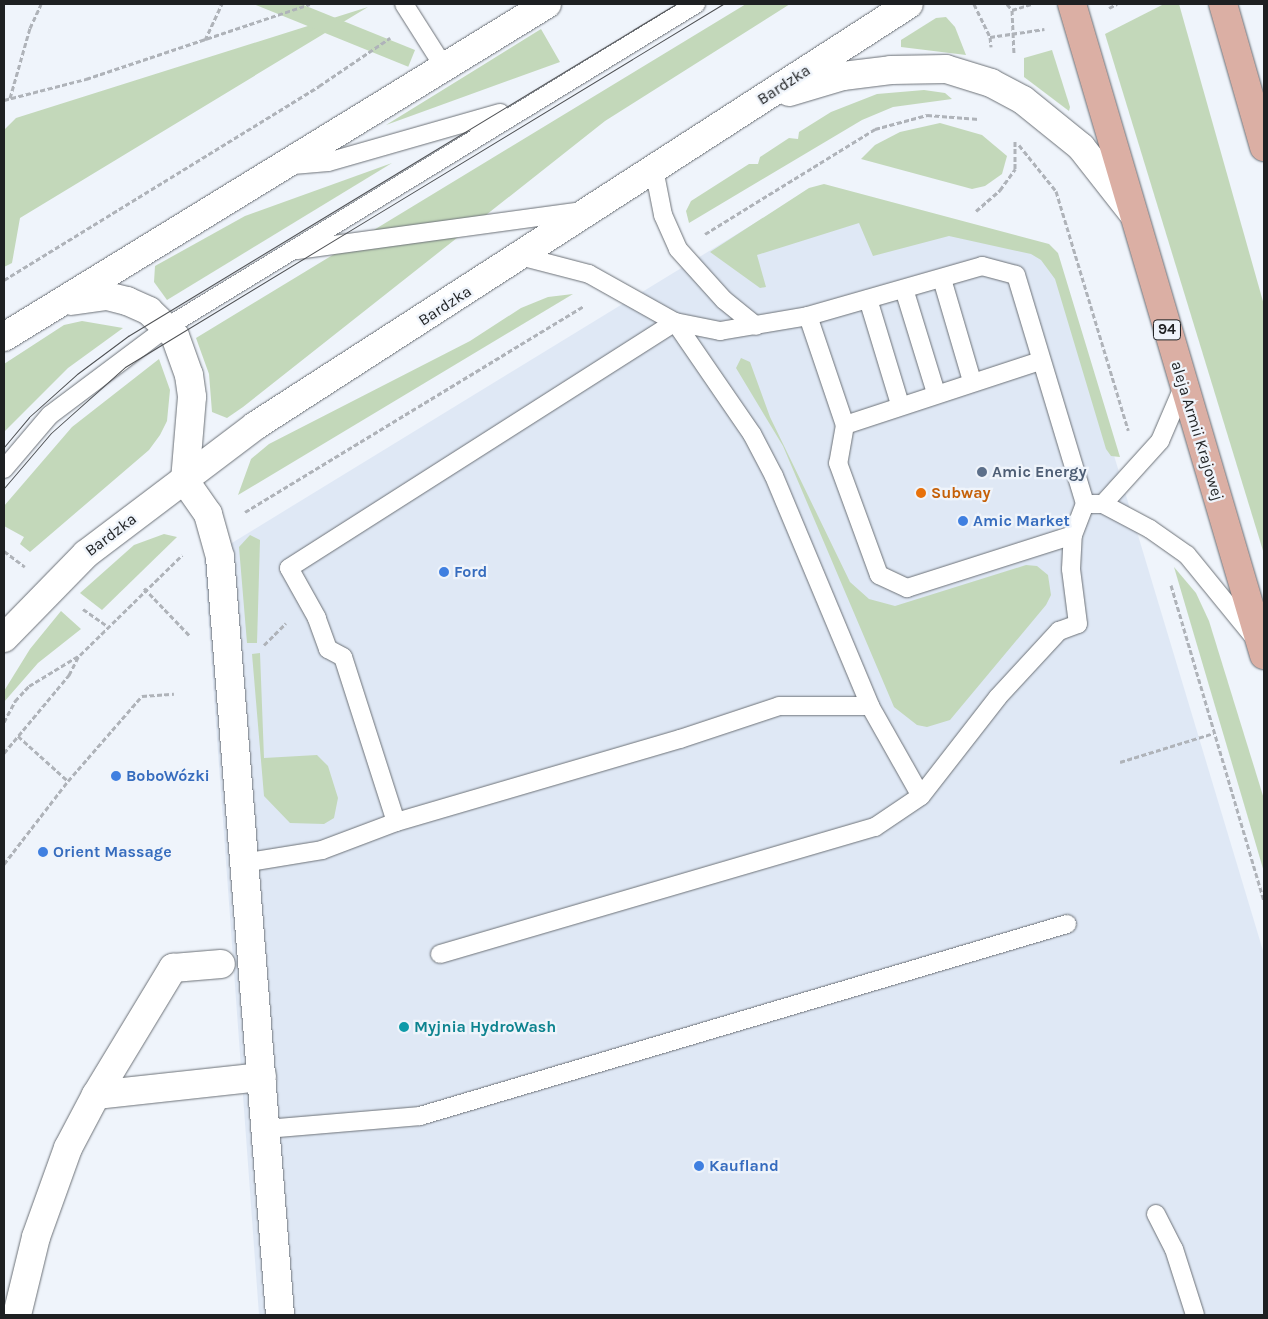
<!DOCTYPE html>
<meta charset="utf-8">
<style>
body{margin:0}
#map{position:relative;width:1268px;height:1319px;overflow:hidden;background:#eff4fb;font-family:Karla,sans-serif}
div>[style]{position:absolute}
.built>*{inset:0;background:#dfe8f5}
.green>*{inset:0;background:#c3d8ba;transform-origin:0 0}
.path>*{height:3px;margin-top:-1.5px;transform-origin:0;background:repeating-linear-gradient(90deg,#afb3b9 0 5px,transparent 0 7.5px)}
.roads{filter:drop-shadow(0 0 1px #6c7177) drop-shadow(0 0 1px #6c7177)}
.service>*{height:18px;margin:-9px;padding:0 9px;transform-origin:9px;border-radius:9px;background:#fff}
.minor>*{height:28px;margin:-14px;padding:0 14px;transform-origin:14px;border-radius:14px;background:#fff}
.tertiary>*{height:28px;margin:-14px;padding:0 14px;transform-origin:14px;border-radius:14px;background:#fff}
.primary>*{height:28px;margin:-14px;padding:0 14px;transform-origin:14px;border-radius:14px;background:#dbafa4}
.tram>*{height:1px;margin:-0.5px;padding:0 0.5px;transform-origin:0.5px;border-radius:0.5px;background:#4e5053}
.dots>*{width:14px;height:14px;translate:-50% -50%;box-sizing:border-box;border:2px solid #eff4fb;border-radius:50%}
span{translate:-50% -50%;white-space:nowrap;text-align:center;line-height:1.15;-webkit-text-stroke:4.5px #eff4fb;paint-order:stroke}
.shield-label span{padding:1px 4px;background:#eff4fb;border:1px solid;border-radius:4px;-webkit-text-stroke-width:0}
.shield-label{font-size:15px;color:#1e2022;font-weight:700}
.street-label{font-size:16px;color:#1e2022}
.service-label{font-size:16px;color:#4e5e75;font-weight:700}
.left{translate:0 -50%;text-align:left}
.food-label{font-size:16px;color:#c56008;font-weight:700}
.shop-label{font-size:16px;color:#366cbe;font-weight:700}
.culture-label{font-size:16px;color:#0d838f;font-weight:700}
.frame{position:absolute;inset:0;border:5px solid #1e2022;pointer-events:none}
</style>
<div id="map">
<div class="built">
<div style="clip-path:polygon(825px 186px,1051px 246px,1264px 954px,1264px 1315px,259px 1315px,204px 560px,804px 193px)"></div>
</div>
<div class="green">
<div style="clip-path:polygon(746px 4px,790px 4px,605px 121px,243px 407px,227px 418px,212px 412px,209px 374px,196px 338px)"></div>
<div style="clip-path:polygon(1164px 4px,1179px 4px,1264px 305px,1264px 554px,1105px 34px)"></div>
<div style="clip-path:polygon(368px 7px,20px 218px,12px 263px,4px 267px,4px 130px,16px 118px)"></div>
<div style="clip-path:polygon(946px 17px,955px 27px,966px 55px,901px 47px,901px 40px,936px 18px)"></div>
<div style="clip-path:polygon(541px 29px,560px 62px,386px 125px,475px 70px)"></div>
<div style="left:415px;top:50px;width:18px;height:482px;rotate:112deg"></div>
<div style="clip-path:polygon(1052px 50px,1070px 107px,1069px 111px,1024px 77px,1024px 58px)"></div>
<div style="clip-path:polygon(924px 90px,945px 93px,952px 99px,893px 107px,862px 120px,689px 223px,686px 211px,691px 201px,749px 164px,758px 164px,760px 157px,789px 138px,798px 139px,799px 132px,831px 112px,877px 94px)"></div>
<div style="clip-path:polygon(940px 123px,982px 135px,1007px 156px,1002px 174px,985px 186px,972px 189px,861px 159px,875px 145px,900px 132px)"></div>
<div style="clip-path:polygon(392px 163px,167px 300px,154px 282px,155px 266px,245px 216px)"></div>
<div style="clip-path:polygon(824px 184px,1049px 244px,1058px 253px,1120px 457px,1111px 456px,1106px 449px,1055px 279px,1041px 260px,1031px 254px,949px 236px,873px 256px,859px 223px,757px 255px,766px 287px,760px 288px,710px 252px,809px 188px)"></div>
<div style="clip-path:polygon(573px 294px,238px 495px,251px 459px,269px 444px,470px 341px,521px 308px,548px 297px)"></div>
<div style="clip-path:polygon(82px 321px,123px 328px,68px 368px,4px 432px,4px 364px,64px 325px)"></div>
<div style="clip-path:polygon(741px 358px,750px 362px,770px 417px,850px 582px,869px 599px,895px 606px,1026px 565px,1037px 566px,1048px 575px,1051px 595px,1046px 605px,950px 720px,927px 727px,917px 725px,894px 707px,783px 446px,736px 368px)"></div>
<div style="clip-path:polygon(159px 359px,170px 390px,167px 421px,160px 435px,149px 450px,30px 552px,20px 544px,24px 537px,4px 526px,4px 506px,72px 427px)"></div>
<div style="clip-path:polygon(164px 534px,177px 537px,102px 610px,80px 593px,134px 545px)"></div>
<div style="clip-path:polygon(250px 535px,260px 540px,257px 643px,247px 643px,239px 547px)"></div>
<div style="clip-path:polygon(1174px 567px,1196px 593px,1209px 621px,1264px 799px,1264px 872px)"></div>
<div style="clip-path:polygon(61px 611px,81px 629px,38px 663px,4px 702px,4px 691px,30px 649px)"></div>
<div style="clip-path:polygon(260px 653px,264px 758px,317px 755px,328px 766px,338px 798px,334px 818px,324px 824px,290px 823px,264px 796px,252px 654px)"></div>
</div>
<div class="path">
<div style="left:974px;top:4px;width:37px;rotate:64deg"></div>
<div style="left:990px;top:37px;width:10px;rotate:84deg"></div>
<div style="left:1007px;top:4px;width:8px;rotate:50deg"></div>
<div style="left:1012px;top:10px;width:44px;rotate:87.4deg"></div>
<div style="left:1109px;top:8px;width:9px;rotate:-27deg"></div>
<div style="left:1012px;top:10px;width:21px;rotate:-17deg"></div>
<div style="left:990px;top:37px;width:55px;rotate:-8.4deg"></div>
<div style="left:205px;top:40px;width:40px;rotate:-65deg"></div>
<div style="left:10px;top:98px;width:73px;rotate:-74.1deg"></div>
<div style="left:30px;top:28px;width:26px;rotate:-65deg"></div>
<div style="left:4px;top:100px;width:85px;rotate:-14.4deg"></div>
<div style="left:86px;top:79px;width:236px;rotate:-18.5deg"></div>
<div style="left:1019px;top:145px;width:59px;rotate:51.2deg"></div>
<div style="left:1056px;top:191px;width:250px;rotate:73.2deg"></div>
<div style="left:976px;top:211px;width:32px;rotate:-41deg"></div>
<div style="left:1000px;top:190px;width:26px;rotate:-54deg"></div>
<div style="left:1015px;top:169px;width:29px;rotate:-90deg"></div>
<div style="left:705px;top:234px;width:200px;rotate:-31.7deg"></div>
<div style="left:875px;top:129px;width:54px;rotate:-15.1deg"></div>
<div style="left:927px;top:115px;width:52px;rotate:4.4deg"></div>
<div style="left:4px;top:280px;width:370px;rotate:-31.6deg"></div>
<div style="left:319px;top:86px;width:86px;rotate:-34.1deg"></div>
<div style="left:245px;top:512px;width:397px;rotate:-31.3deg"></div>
<div style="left:4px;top:551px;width:26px;rotate:37deg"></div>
<div style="left:1171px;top:585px;width:329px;rotate:73.6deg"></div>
<div style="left:144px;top:588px;width:66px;rotate:46.2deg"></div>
<div style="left:83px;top:609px;width:29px;rotate:35deg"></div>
<div style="left:264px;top:645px;width:31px;rotate:-45deg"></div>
<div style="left:4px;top:722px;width:24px;rotate:-62deg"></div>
<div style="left:15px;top:701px;width:21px;rotate:-47deg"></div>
<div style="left:29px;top:686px;width:60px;rotate:-31.3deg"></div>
<div style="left:80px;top:655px;width:143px;rotate:-44.4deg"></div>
<div style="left:18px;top:736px;width:67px;rotate:42deg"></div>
<div style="left:4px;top:753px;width:102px;rotate:-50.2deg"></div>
<div style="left:69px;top:675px;width:22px;rotate:-63deg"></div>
<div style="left:1120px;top:762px;width:98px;rotate:-17.1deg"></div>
<div style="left:4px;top:864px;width:105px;rotate:-52.4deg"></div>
<div style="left:68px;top:781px;width:113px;rotate:-49deg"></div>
<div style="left:142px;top:696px;width:32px;rotate:-4deg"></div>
</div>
<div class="roads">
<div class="service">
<div style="left:404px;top:4px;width:75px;rotate:57.6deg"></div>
<div style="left:293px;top:165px;width:35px;rotate:-5deg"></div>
<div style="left:328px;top:162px;width:179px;rotate:-15.9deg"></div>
<div style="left:654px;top:169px;width:47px;rotate:78.9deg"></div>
<div style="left:663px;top:215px;width:37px;rotate:66deg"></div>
<div style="left:678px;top:249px;width:69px;rotate:48deg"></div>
<div style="left:724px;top:300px;width:41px;rotate:39.1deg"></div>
<div style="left:297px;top:250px;width:287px;rotate:-7.8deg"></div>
<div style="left:520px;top:256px;width:71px;rotate:14.6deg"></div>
<div style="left:589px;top:274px;width:98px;rotate:29.2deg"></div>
<div style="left:675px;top:322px;width:46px;rotate:11.3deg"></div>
<div style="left:720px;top:331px;width:89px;rotate:-9.7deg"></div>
<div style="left:808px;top:316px;width:181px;rotate:-16deg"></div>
<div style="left:982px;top:266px;width:35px;rotate:15deg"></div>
<div style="left:1016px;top:275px;width:239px;rotate:73.2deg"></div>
<div style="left:942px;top:279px;width:106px;rotate:73.6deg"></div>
<div style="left:904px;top:289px;width:109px;rotate:72.9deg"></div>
<div style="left:868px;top:299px;width:110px;rotate:73.1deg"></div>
<div style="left:808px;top:316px;width:115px;rotate:71.3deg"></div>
<div style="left:1040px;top:361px;width:205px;rotate:161.8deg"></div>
<div style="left:845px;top:425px;width:39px;rotate:100deg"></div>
<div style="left:838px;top:463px;width:119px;rotate:69.9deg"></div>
<div style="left:879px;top:575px;width:31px;rotate:25deg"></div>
<div style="left:907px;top:588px;width:174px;rotate:-17.7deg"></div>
<div style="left:1073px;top:535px;width:33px;rotate:-69deg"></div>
<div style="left:1085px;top:504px;width:18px"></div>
<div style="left:1184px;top:385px;width:61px;rotate:113.2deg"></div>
<div style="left:1160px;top:441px;width:85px;rotate:132.1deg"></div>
<div style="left:1103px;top:504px;width:53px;rotate:28deg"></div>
<div style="left:1150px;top:529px;width:45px;rotate:35.1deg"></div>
<div style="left:1187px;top:555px;width:104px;rotate:50.8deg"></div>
<div style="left:4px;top:469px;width:71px;rotate:-49.6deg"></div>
<div style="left:50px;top:415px;width:146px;rotate:-36.9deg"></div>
<div style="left:167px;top:327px;width:620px;rotate:-31.41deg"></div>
<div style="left:396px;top:822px;width:173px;rotate:-107.8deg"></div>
<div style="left:343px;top:657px;width:17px;rotate:-152deg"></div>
<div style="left:328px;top:649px;width:33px;rotate:-110deg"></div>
<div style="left:317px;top:618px;width:57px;rotate:-119.2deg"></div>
<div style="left:289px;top:568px;width:458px;rotate:-32.5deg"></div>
<div style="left:675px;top:322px;width:136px;rotate:55.5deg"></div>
<div style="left:752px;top:434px;width:47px;rotate:62.4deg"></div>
<div style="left:774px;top:476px;width:249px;rotate:67.3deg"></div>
<div style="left:870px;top:706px;width:103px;rotate:60.5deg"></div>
<div style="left:243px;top:863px;width:80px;rotate:-9.3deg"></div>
<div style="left:322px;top:850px;width:79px;rotate:-20.7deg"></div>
<div style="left:396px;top:822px;width:296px;rotate:-16.3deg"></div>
<div style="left:680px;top:739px;width:104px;rotate:-18.4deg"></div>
<div style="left:779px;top:706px;width:91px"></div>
<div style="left:440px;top:954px;width:453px;rotate:-16.3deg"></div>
<div style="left:875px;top:827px;width:55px;rotate:-34deg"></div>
<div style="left:921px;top:796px;width:125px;rotate:-52.1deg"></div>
<div style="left:998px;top:697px;width:90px;rotate:-47.3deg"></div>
<div style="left:1059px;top:631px;width:20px;rotate:-20deg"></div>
<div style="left:1078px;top:624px;width:55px;rotate:-97.3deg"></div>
<div style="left:1071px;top:569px;width:34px;rotate:-87deg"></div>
<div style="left:266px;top:1129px;width:155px;rotate:-4.8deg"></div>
<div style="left:420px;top:1116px;width:675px;rotate:-16.53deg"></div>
<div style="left:1156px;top:1214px;width:39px;rotate:63deg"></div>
<div style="left:1174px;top:1249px;width:69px;rotate:72.3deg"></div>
</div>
<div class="minor">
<div style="left:185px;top:481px;width:40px;rotate:55.1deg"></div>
<div style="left:208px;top:514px;width:45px;rotate:74.4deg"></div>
<div style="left:220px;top:557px;width:760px;rotate:85.47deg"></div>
<div style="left:96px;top:1095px;width:149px;rotate:-58.8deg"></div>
<div style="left:173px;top:968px;width:48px;rotate:-4.8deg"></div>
<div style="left:17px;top:1315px;width:80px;rotate:-76.3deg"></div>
<div style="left:36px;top:1237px;width:95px;rotate:-70.2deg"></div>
<div style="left:68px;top:1148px;width:60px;rotate:-62.2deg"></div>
<div style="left:96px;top:1095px;width:167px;rotate:-6.2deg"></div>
</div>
<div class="tertiary">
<div style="left:789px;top:92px;width:56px;rotate:-16.5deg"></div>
<div style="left:843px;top:76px;width:48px;rotate:-7.1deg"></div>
<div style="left:891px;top:70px;width:55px;rotate:-1deg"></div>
<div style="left:946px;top:69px;width:47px;rotate:17.3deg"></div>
<div style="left:991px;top:83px;width:36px;rotate:28deg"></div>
<div style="left:1023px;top:100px;width:75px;rotate:39deg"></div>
<div style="left:1081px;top:147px;width:83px;rotate:51.9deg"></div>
<div style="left:71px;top:301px;width:36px;rotate:-8deg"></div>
<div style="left:107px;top:296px;width:21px;rotate:14deg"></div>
<div style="left:127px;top:301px;width:24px;rotate:24deg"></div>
<div style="left:149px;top:311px;width:36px;rotate:44deg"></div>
<div style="left:175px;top:336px;width:41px;rotate:70.3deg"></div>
<div style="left:189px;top:375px;width:22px;rotate:82deg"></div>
<div style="left:192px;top:397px;width:84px;rotate:94.8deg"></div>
<div style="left:4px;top:337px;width:637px;rotate:-31.52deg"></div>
<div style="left:4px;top:638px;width:117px;rotate:-45.7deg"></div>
<div style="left:86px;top:554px;width:212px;rotate:-37.1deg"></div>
<div style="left:255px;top:426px;width:778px;rotate:-32.83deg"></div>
</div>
<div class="primary">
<div style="left:1072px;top:4px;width:679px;rotate:73.57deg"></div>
<div style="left:1223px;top:4px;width:149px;rotate:74deg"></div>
</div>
</div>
<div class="tram">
<div style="left:4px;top:447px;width:39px;rotate:-50deg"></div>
<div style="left:29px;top:417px;width:64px;rotate:-41.9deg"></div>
<div style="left:77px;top:374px;width:64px;rotate:-36.7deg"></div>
<div style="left:128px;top:336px;width:641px;rotate:-31.21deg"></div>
<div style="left:4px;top:488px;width:72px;rotate:-49.5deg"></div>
<div style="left:51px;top:433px;width:99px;rotate:-41.7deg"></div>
<div style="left:125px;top:367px;width:700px;rotate:-31.26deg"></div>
</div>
<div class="dots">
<div style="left:982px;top:472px;background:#5c6f8a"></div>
<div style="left:921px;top:493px;background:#e8710a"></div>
<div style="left:963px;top:521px;background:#3f7fe0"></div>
<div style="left:444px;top:572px;background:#3f7fe0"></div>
<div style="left:116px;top:776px;background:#3f7fe0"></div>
<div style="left:43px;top:852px;background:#3f7fe0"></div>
<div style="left:404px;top:1027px;background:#0f9aa8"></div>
<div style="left:699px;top:1166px;background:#3f7fe0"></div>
</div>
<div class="shield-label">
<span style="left:1167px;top:330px">94</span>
</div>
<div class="street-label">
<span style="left:784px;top:85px;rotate:-33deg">Bardzka</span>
<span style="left:445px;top:306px;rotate:-33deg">Bardzka</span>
<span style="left:1197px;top:431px;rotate:73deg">aleja Armii Krajowej</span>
<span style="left:111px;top:535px;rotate:-37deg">Bardzka</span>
</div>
<div class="service-label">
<span class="left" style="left:992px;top:472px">Amic Energy</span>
</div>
<div class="food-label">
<span class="left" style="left:931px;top:493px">Subway</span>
</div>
<div class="shop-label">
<span class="left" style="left:973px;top:521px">Amic Market</span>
<span class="left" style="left:454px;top:572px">Ford</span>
<span class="left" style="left:126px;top:776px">BoboWózki</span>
<span class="left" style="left:53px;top:852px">Orient Massage</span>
<span class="left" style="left:709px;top:1166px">Kaufland</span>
</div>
<div class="culture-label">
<span class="left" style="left:414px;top:1027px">Myjnia HydroWash</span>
</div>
<div class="frame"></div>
</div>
